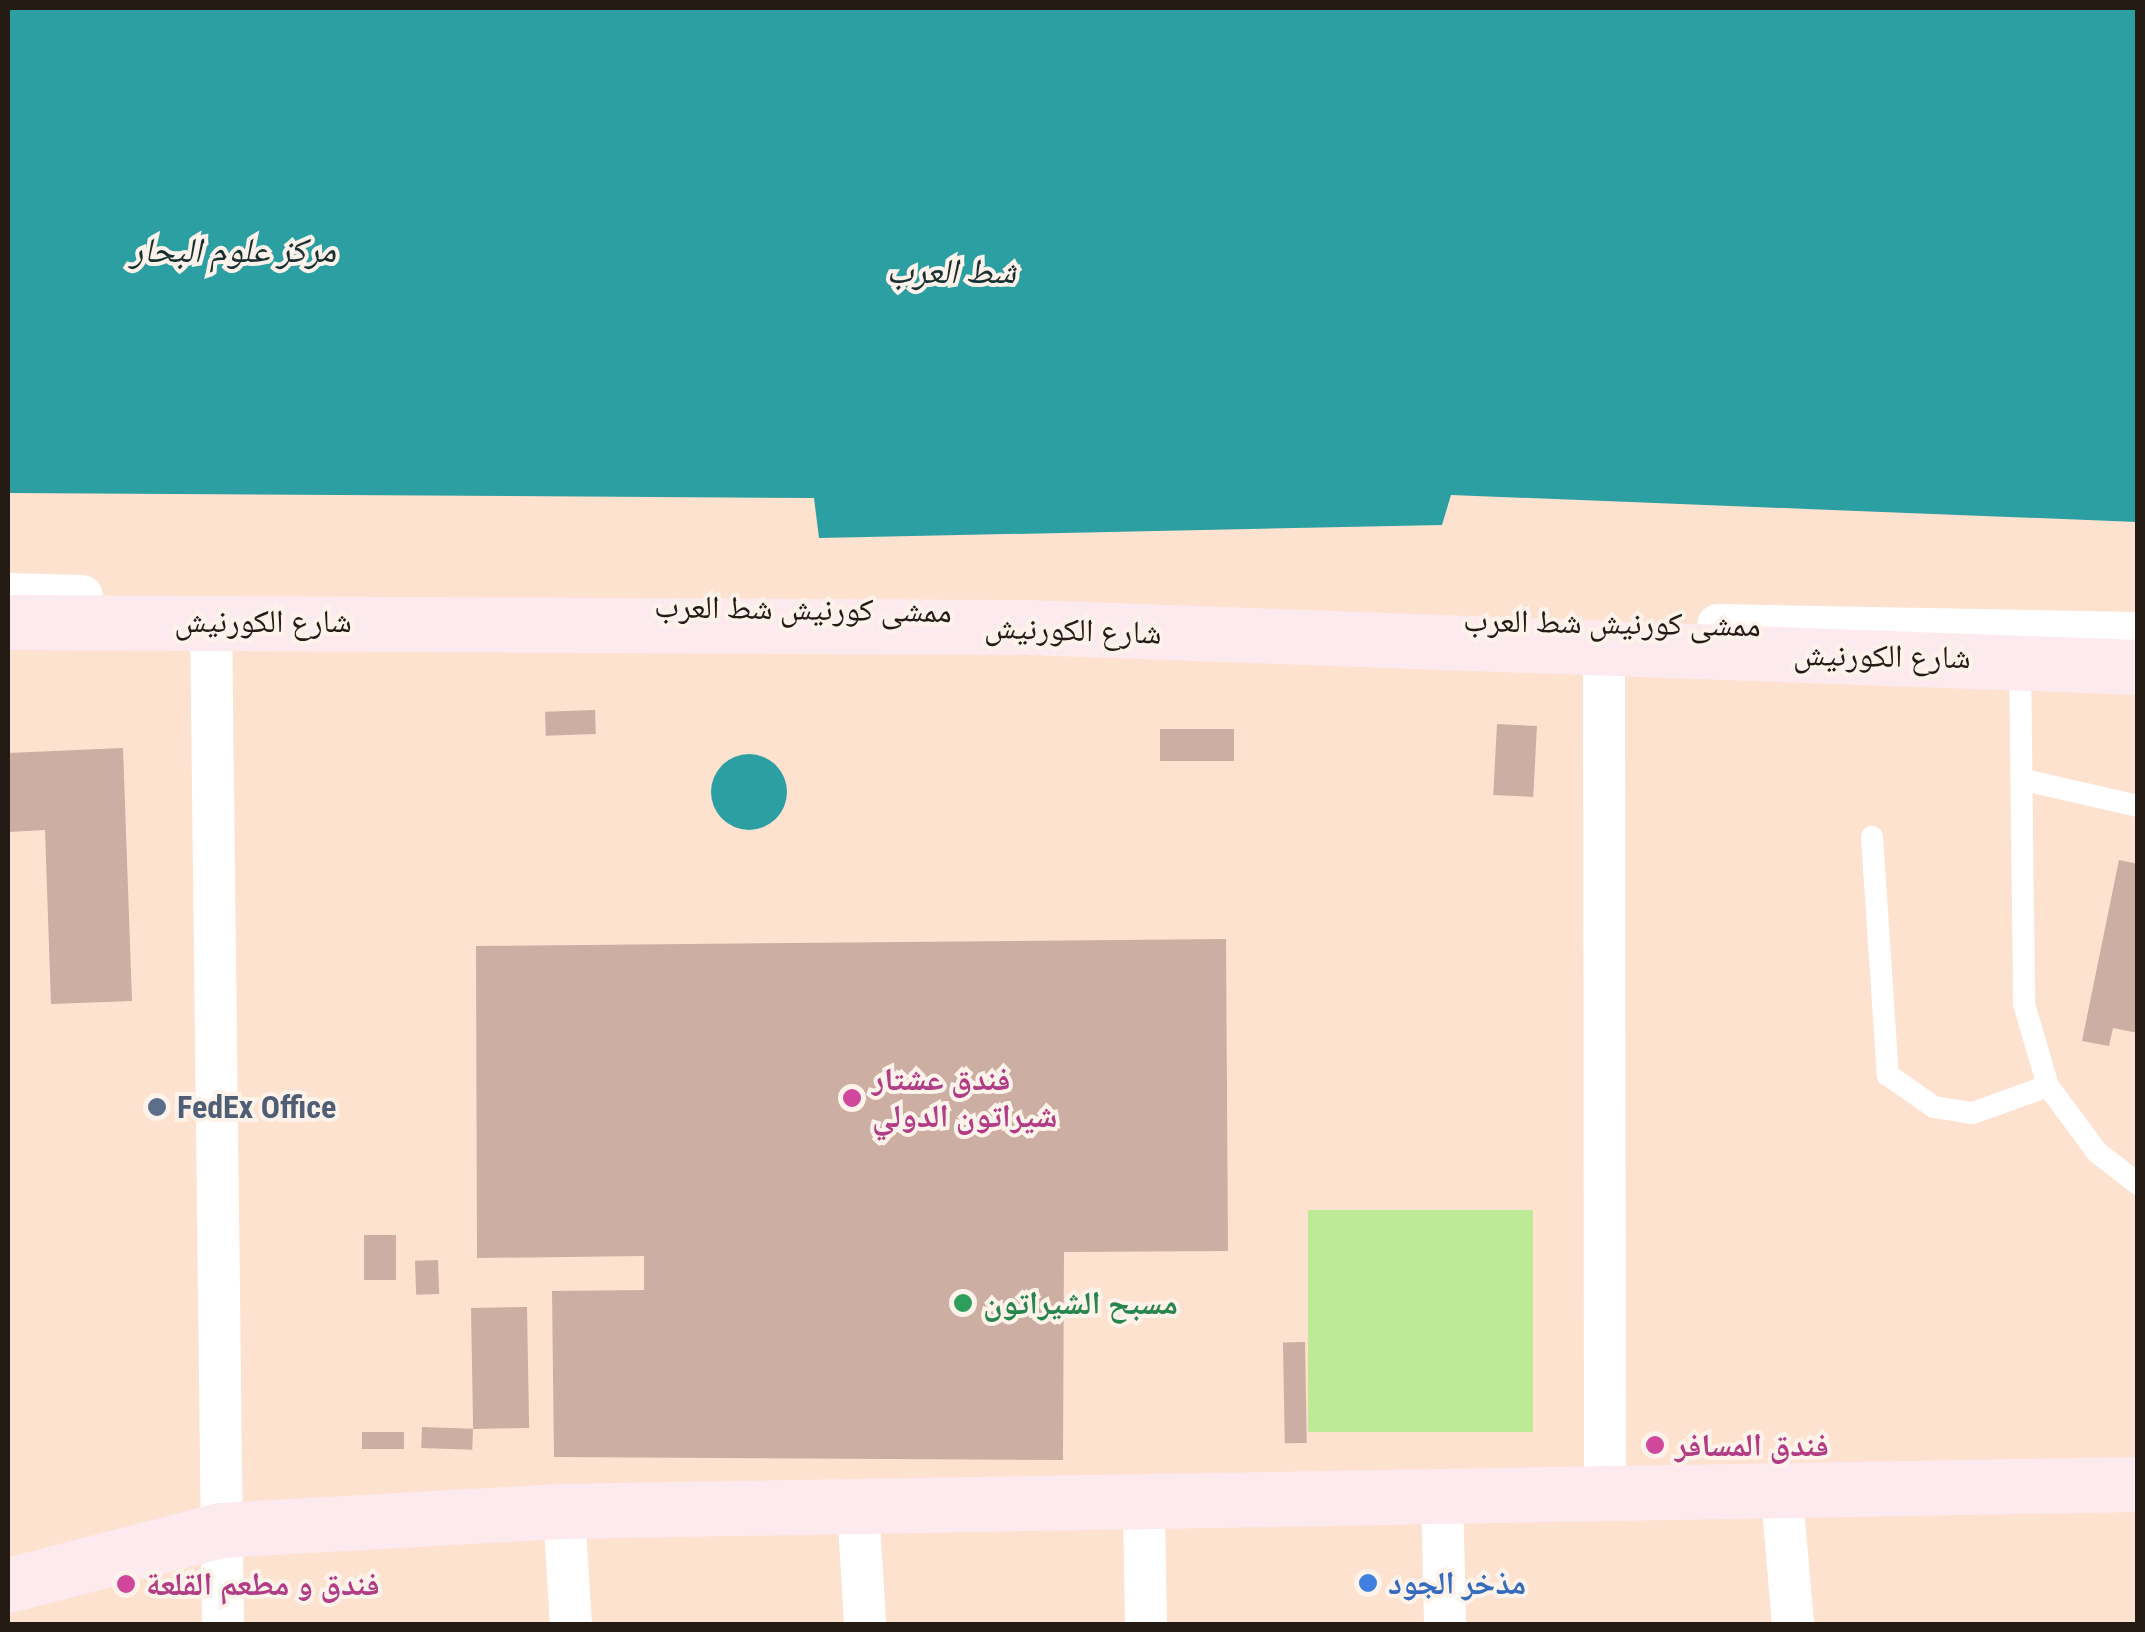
<!DOCTYPE html>
<meta charset="utf-8">
<style>
body{margin:0}
#map{position:relative;width:2145px;height:1632px;overflow:hidden;background:#fde2cf;font-family:"Roboto Condensed","Noto Naskh Arabic",sans-serif}
div>[style]{position:absolute}
.green>*{inset:0;background:#bdea96;transform-origin:0 0}
.water>*{inset:0;background:#2c9fa3}
.round{border-radius:50%}
.building>*{inset:0;background:#ccaea2;transform-origin:0 0}
.lane>*{height:22px;margin:-11px;padding:0 11px;transform-origin:11px;border-radius:11px;background:#fff}
.street>*{height:42px;margin:-21px;padding:0 21px;transform-origin:21px;border-radius:21px;background:#fff}
.secondary>*{height:55px;margin:-27.5px;padding:0 27.5px;transform-origin:27.5px;border-radius:27.5px;background:#fdeaee}
.dots>*{width:28px;height:28px;translate:-50% -50%;box-sizing:border-box;border:5px solid #fef3eb;border-radius:50%}
span{translate:-50% -50%;white-space:nowrap;text-align:center;line-height:1.15;-webkit-text-stroke:8px #fef3eb;paint-order:stroke}
.street-label{font-size:32px;color:#241b14}
.hotel-label{font-size:32px;color:#b23c85;font-weight:700}
.left{translate:0 -50%;text-align:left}
.service-label{font-size:32px;color:#4e5e75;font-weight:700}
.leisure-label{font-size:32px;color:#27864d;font-weight:700}
.shop-label{font-size:32px;color:#366cbe;font-weight:700}
.water-label{font-size:35px;color:#183031;font-style:italic}
.frame{position:absolute;inset:0;border:10px solid #241b14;pointer-events:none}
</style>
<div id="map">
<div class="green">
<div style="left:1533px;top:1210px;width:222px;height:225px;rotate:90deg"></div>
</div>
<div class="water">
<div style="clip-path:polygon(8px 8px,2137px 8px,2137px 522px,1451px 495px,1442px 525px,819px 538px,814px 498px,8px 493px)"></div>
<div class="round" style="left:711px;top:754px;width:76px;height:76px"></div>
</div>
<div class="building">
<div style="left:595px;top:710px;width:24px;height:50px;rotate:88deg"></div>
<div style="left:1497px;top:724px;width:40px;height:71px;rotate:3deg"></div>
<div style="left:1160px;top:729px;width:74px;height:32px"></div>
<div style="clip-path:polygon(123px 748px,132px 1001px,51px 1004px,45px 830px,8px 832px,8px 753px)"></div>
<div style="clip-path:polygon(2119px 860px,2138px 864px,2138px 1033px,2113px 1028px,2109px 1046px,2082px 1041px)"></div>
<div style="clip-path:polygon(1226px 939px,1228px 1251px,1064px 1252px,1063px 1460px,554px 1457px,552px 1291px,644px 1290px,644px 1256px,477px 1258px,476px 946px)"></div>
<div style="left:396px;top:1235px;width:45px;height:32px;rotate:90deg"></div>
<div style="left:438px;top:1260px;width:34px;height:23px;rotate:88deg"></div>
<div style="left:527px;top:1307px;width:121px;height:56px;rotate:89deg"></div>
<div style="left:1305px;top:1342px;width:101px;height:22px;rotate:89deg"></div>
<div style="left:422px;top:1427px;width:51px;height:21px;rotate:2deg"></div>
<div style="left:404px;top:1432px;width:17px;height:42px;rotate:90deg"></div>
</div>
<div class="lane">
<div style="left:2020px;top:662px;width:342px;rotate:89.3deg"></div>
<div style="left:2024px;top:1004px;width:85px;rotate:73.7deg"></div>
<div style="left:2048px;top:1086px;width:82px;rotate:53.4deg"></div>
<div style="left:2097px;top:1152px;width:52px;rotate:38deg"></div>
<div style="left:2024px;top:780px;width:117px;rotate:12.8deg"></div>
<div style="left:1872px;top:837px;width:239px;rotate:86.2deg"></div>
<div style="left:1888px;top:1075px;width:56px;rotate:34.8deg"></div>
<div style="left:1934px;top:1107px;width:39px;rotate:9deg"></div>
<div style="left:1973px;top:1113px;width:80px;rotate:-19.8deg"></div>
</div>
<div class="street">
<div style="left:8px;top:594px;width:74px;rotate:1.5deg"></div>
<div style="left:211px;top:620px;width:1004px;rotate:89.32deg"></div>
<div style="left:1718px;top:625px;width:420px;rotate:1.1deg"></div>
<div style="left:1604px;top:649px;width:847px;rotate:89.93deg"></div>
<div style="left:1782px;top:1496px;width:128px;rotate:85.1deg"></div>
<div style="left:1442px;top:1497px;width:127px;rotate:88.6deg"></div>
<div style="left:1144px;top:1502px;width:122px;rotate:89.1deg"></div>
<div style="left:858px;top:1505px;width:119px;rotate:86.6deg"></div>
<div style="left:564px;top:1511px;width:113px;rotate:86.5deg"></div>
</div>
<div class="secondary">
<div style="left:8px;top:622px;width:1020px;rotate:0.28deg"></div>
<div style="left:1028px;top:627px;width:1111px;rotate:2.06deg"></div>
<div style="left:8px;top:1585px;width:219px;rotate:-14.5deg"></div>
<div style="left:220px;top:1530px;width:345px;rotate:-3.2deg"></div>
<div style="left:564px;top:1511px;width:1574px;rotate:-0.98deg"></div>
</div>
<div class="dots">
<div style="left:852px;top:1098px;background:#d1479c"></div>
<div style="left:157px;top:1107px;background:#5c6f8a"></div>
<div style="left:963px;top:1303px;background:#2e9e5b"></div>
<div style="left:1655px;top:1445px;background:#d1479c"></div>
<div style="left:1368px;top:1583px;background:#3f7fe0"></div>
<div style="left:126px;top:1584px;background:#d1479c"></div>
</div>
<div class="street-label">
<span style="left:803px;top:609px;rotate:1deg">ممشى كورنيش شط العرب</span>
<span style="left:263px;top:621px">شارع الكورنيش</span>
<span style="left:1612px;top:623px;rotate:1deg">ممشى كورنيش شط العرب</span>
<span style="left:1073px;top:630px;rotate:2deg">شارع الكورنيش</span>
<span style="left:1882px;top:656px;rotate:1deg">شارع الكورنيش</span>
</div>
<div class="hotel-label">
<span class="left" style="left:872px;top:1098px">فندق عشتار<br>شيراتون الدولي</span>
<span class="left" style="left:1675px;top:1445px">فندق المسافر</span>
<span class="left" style="left:146px;top:1584px">فندق و مطعم القلعة</span>
</div>
<div class="service-label">
<span class="left" style="left:177px;top:1107px">FedEx Office</span>
</div>
<div class="leisure-label">
<span class="left" style="left:983px;top:1303px">مسبح الشيراتون</span>
</div>
<div class="shop-label">
<span class="left" style="left:1388px;top:1583px">مذخر الجود</span>
</div>
<div class="water-label">
<span style="left:233px;top:251px">مركز علوم البحار</span>
<span style="left:951px;top:272px">شط العرب</span>
</div>
<div class="frame"></div>
</div>
